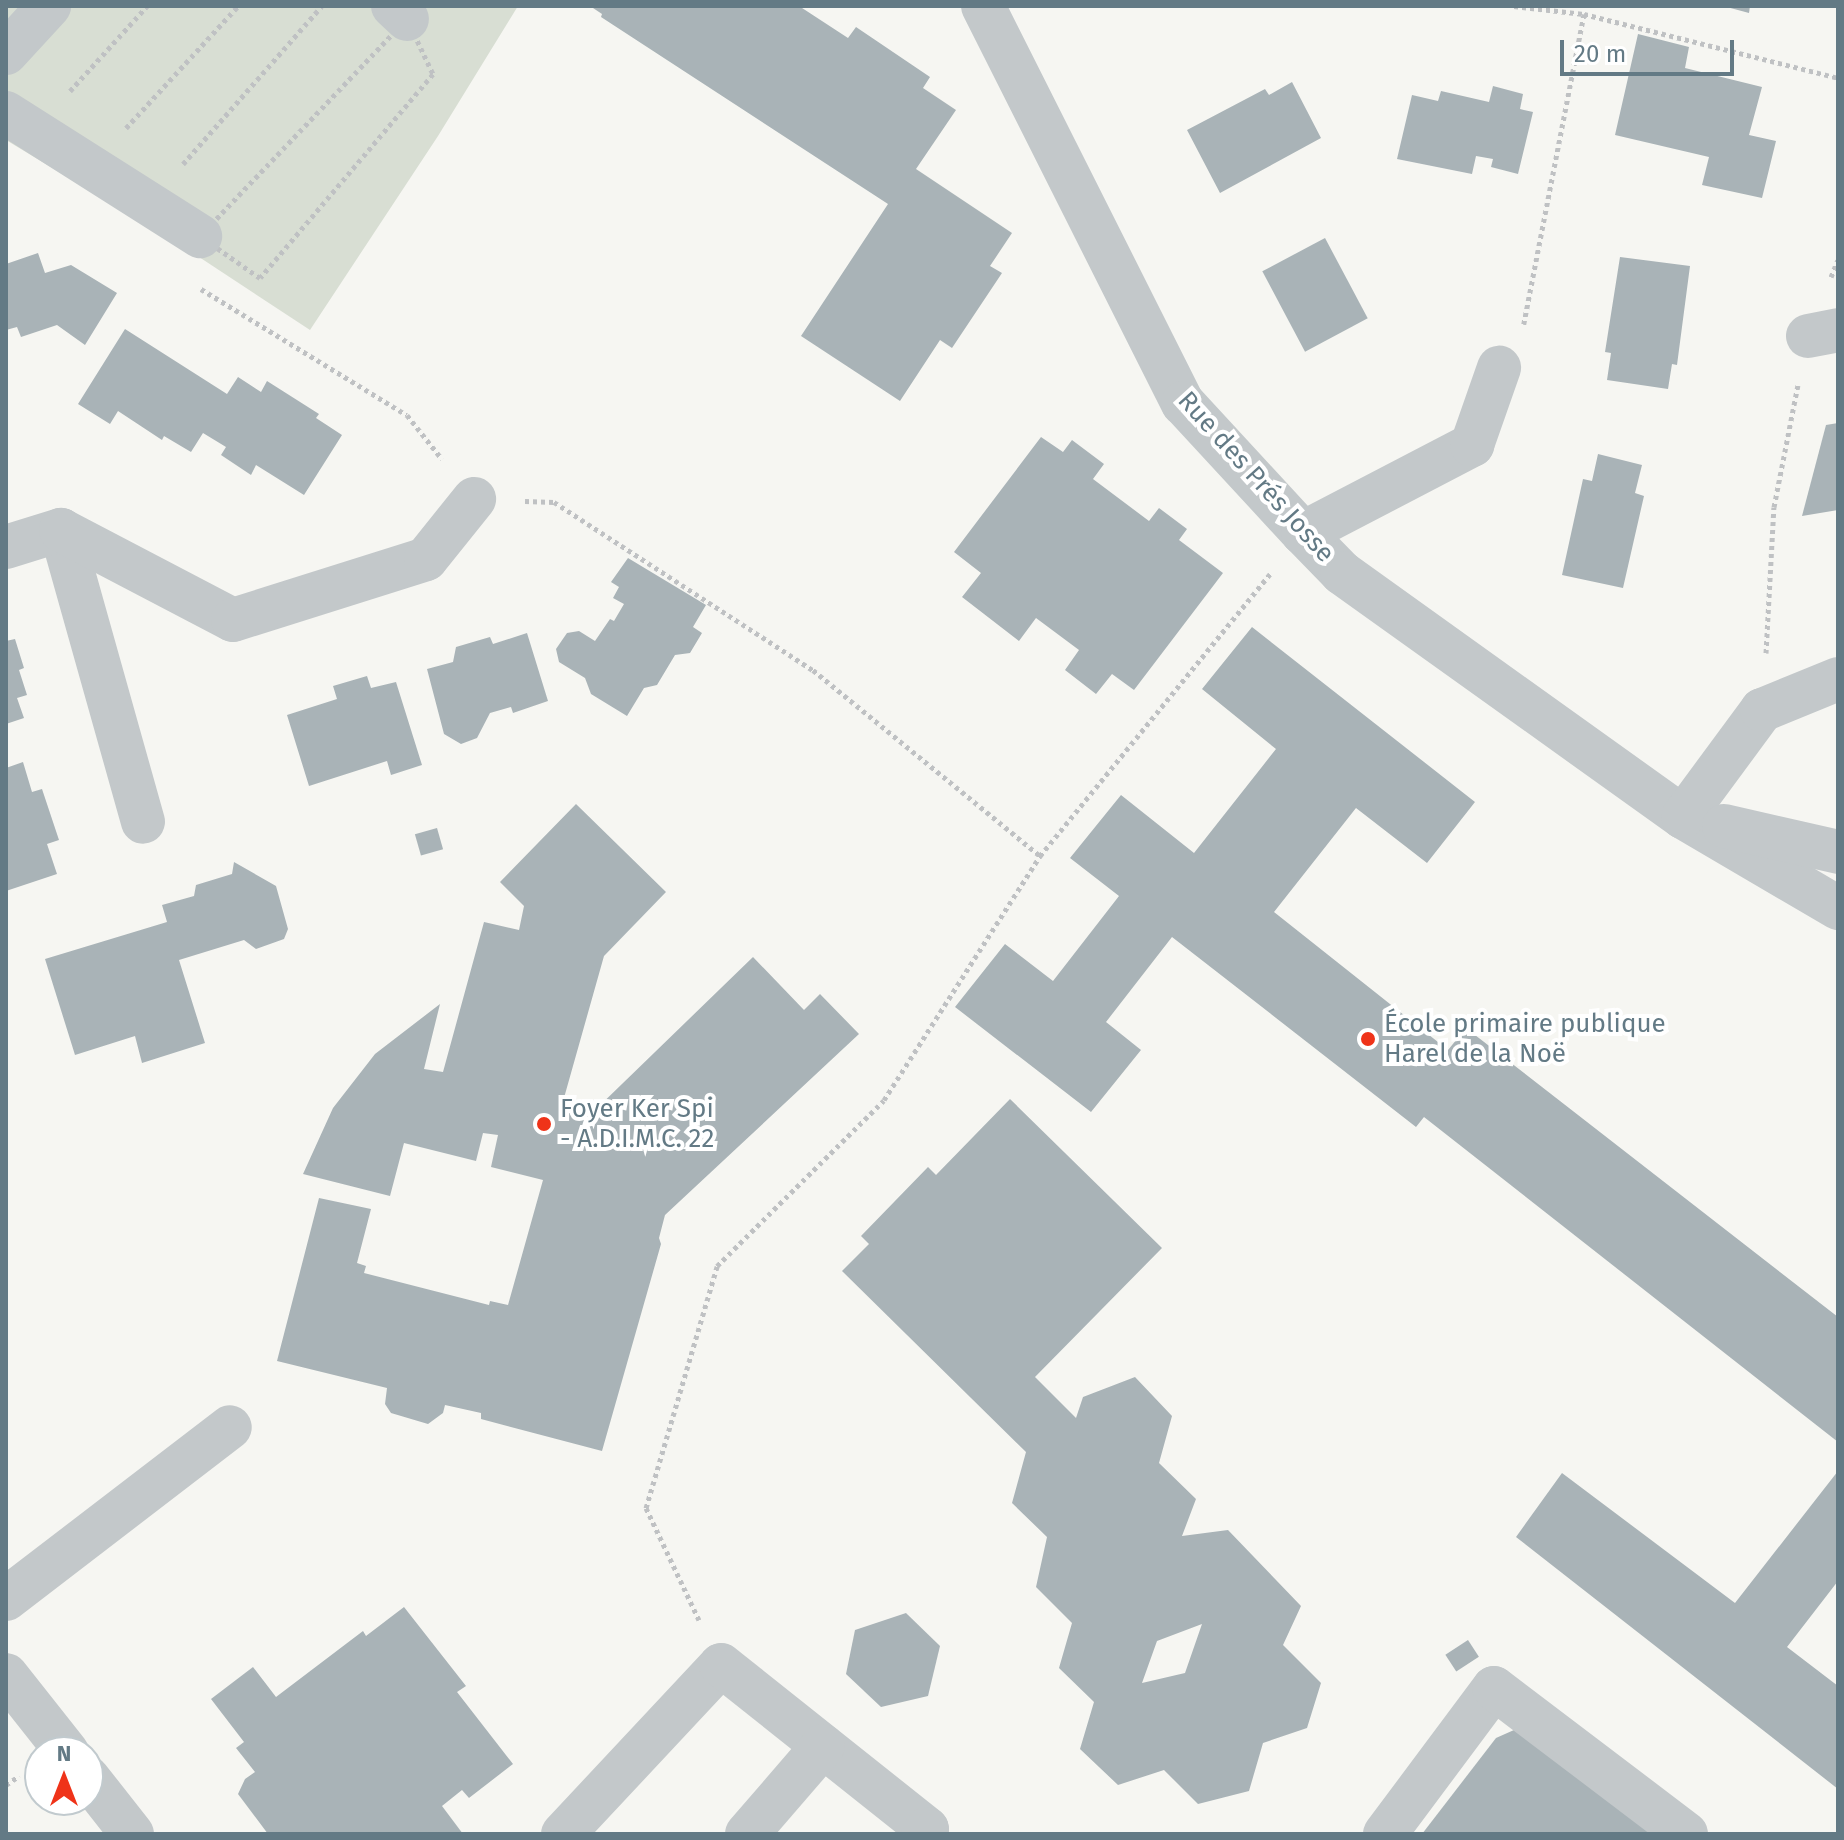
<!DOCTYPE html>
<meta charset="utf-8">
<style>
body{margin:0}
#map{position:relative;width:1844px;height:1840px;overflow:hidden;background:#f6f6f2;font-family:"Fira Sans",sans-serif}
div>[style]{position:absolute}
.green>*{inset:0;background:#d8ded3}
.building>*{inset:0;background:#a9b3b7;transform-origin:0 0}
.path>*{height:5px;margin-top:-2.5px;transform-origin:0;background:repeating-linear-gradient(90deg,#bfc1c3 0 4px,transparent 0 8px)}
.minor>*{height:44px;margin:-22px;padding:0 22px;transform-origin:22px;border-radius:22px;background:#c3c8ca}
.dots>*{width:22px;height:22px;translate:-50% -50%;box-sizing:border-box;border:4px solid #fff;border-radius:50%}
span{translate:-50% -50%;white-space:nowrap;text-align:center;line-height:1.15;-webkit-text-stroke:8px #fff;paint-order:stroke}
.street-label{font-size:26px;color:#637a85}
.poi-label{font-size:26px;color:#637a85}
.left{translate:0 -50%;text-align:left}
.frame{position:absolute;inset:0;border:8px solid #637a85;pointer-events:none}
.north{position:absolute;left:24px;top:1736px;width:80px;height:80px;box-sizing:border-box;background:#fff;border:2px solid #c1cace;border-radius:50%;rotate:0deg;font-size:22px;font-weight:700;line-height:32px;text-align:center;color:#637a85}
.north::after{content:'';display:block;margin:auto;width:28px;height:36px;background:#ef3319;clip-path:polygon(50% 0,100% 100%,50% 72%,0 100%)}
.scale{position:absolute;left:1560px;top:40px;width:174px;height:36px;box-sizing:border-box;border:4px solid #637a85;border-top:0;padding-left:10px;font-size:24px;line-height:28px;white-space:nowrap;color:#637a85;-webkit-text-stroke:6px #fff;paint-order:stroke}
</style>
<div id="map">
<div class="green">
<div style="clip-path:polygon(6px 6px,518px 6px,438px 136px,310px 330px,193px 253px,6px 140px)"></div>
</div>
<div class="building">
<div style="clip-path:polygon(590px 6px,799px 6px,848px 38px,856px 27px,930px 77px,923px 88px,956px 110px,916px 169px,1012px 233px,990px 266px,1002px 273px,952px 348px,940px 340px,900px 401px,801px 336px,888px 204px,601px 17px,602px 14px)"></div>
<div style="clip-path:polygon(1723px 6px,1750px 6px,1749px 13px)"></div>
<div style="clip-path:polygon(1638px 34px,1689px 47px,1685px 68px,1762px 87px,1749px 135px,1776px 141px,1762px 198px,1702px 185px,1709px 157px,1615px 135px)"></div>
<div style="clip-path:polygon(1292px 82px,1321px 138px,1220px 193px,1187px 130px,1265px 89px,1269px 95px)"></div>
<div style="clip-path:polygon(1493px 86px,1523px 94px,1520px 109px,1533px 112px,1518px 174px,1491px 167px,1493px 159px,1476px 156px,1472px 174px,1397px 159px,1412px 95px,1438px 101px,1441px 91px,1489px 102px)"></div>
<div style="left:1325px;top:238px;width:91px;height:71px;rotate:62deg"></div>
<div style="clip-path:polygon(38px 253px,45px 273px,71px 265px,117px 293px,85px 345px,57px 325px,21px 337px,17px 327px,6px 330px,6px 264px)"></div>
<div style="clip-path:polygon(1620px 257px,1690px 266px,1677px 365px,1672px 364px,1668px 389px,1607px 380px,1611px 353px,1605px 352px)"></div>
<div style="clip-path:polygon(125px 329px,227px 394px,238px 377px,261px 392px,267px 381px,319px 414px,316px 418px,342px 435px,304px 495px,256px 465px,251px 475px,221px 455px,226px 447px,203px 433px,191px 452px,164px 436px,162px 440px,118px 411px,110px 424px,78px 404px)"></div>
<div style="clip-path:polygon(1838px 423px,1838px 510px,1802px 516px,1826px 425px)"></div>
<div style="clip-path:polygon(1041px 437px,1063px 452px,1072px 440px,1104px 464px,1093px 479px,1149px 521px,1159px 508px,1187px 529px,1179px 540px,1223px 573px,1134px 690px,1112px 674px,1096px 694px,1065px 670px,1079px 650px,1036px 618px,1019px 641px,962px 597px,981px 573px,954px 552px)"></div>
<div style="clip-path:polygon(1598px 454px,1642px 465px,1635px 493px,1644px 496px,1623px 588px,1562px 575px,1583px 479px,1592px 481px)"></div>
<div style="clip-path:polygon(628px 558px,706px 605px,693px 627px,702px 633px,690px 653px,675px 655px,657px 685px,644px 688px,627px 716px,591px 694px,585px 678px,559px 662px,556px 649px,567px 633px,579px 631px,595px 641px,610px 619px,614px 621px,624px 604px,613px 598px,619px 587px,611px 582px)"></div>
<div style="clip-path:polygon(1252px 627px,1475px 802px,1427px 863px,1356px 808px,1274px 912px,1448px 1050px,1466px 1028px,1838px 1317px,1838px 1442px,1424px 1117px,1416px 1127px,1172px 937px,1106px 1022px,1141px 1050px,1091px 1112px,955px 1007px,1005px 944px,1053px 981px,1119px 896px,1070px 858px,1121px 795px,1194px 853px,1276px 749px,1202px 689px)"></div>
<div style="clip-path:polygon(527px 633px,548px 701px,513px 713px,511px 707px,490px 713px,477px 738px,461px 744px,444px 734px,427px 669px,453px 662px,456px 647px,490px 637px,493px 644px)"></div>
<div style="clip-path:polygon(15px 639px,24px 668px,19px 670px,27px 695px,17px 698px,24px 718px,6px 724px,6px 641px)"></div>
<div style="clip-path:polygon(367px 676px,371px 688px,396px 682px,422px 765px,391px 775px,387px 761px,309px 786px,287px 715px,337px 699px,333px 686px)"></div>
<div style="clip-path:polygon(23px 762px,32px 792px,42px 789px,59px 840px,47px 844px,57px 874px,6px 891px,6px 768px)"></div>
<div style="clip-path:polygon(576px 804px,666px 892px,604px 956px,562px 1105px,582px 1110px,589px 1116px,753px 957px,804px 1010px,820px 994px,859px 1034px,665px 1215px,659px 1238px,661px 1244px,602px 1451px,481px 1419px,481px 1413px,445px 1405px,443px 1413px,428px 1424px,391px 1413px,385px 1404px,387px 1388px,277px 1361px,319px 1198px,371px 1209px,357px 1263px,366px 1266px,364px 1273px,489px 1305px,490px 1301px,508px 1305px,543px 1180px,491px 1167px,498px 1135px,483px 1133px,476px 1161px,404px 1143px,390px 1196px,303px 1174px,333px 1108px,375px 1054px,440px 1004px,424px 1069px,443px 1072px,484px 922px,519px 930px,524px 906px,500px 882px)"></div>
<div style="left:437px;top:828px;width:22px;height:23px;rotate:74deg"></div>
<div style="clip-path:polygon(234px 862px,276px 886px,288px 929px,284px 939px,256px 949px,244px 940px,179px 960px,205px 1043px,142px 1063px,135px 1036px,75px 1055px,45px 959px,167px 922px,162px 905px,194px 896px,196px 885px,232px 874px)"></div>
<div style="clip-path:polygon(evenodd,1010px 1099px,1162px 1248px,1035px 1377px,1076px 1418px,1083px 1397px,1135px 1377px,1172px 1416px,1159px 1463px,1196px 1499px,1182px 1536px,1228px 1530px,1301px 1606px,1283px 1645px,1321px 1683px,1307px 1728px,1263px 1743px,1249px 1791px,1198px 1804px,1164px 1770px,1118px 1785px,1080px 1749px,1094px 1702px,1059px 1668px,1072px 1623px,1036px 1587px,1047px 1537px,1012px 1503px,1026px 1452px,842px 1271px,869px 1244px,861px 1236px,928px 1167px,936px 1175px,1010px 1099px,1202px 1624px,1185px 1673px,1142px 1683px,1157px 1641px,1202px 1624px)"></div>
<div style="clip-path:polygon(1838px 1471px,1838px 1581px,1787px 1647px,1838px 1686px,1838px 1789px,1516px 1537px,1562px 1473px,1735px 1603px)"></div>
<div style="clip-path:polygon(404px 1607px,466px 1686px,457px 1692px,513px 1764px,469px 1798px,462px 1790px,442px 1806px,463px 1834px,268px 1834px,238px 1794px,245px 1779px,255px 1772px,236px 1748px,244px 1742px,211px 1699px,253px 1667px,276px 1697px,363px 1631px,366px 1636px)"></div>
<div style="clip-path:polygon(906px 1613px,940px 1646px,928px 1696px,881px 1707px,846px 1674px,855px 1630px)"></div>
<div style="left:1468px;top:1640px;width:20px;height:27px;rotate:57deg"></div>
<div style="clip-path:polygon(1514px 1730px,1661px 1834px,1422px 1834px,1496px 1738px)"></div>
</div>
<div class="path">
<div style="left:1514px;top:6px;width:70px;rotate:6.5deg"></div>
<div style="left:1584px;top:14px;width:316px;rotate:101deg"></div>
<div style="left:1584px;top:14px;width:262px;rotate:14.1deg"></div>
<div style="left:407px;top:19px;width:61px;rotate:64.7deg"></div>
<div style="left:433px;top:74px;width:267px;rotate:130.3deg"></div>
<div style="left:260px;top:278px;width:73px;rotate:-145deg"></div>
<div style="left:200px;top:236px;width:300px;rotate:-46.4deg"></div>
<div style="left:70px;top:91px;width:115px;rotate:-47.8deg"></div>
<div style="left:126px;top:128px;width:166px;rotate:-47.4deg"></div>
<div style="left:183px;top:164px;width:210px;rotate:-48.7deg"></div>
<div style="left:1831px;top:277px;width:18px;rotate:-68deg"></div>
<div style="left:201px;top:289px;width:241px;rotate:31.5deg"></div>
<div style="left:407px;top:415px;width:56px;rotate:51.5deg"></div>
<div style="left:525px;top:501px;width:29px;rotate:2deg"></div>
<div style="left:554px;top:502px;width:309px;rotate:33deg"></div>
<div style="left:813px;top:670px;width:293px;rotate:39.3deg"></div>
<div style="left:1766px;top:653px;width:146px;rotate:-86.9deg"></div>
<div style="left:1774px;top:507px;width:124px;rotate:-78.9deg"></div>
<div style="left:699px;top:1620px;width:124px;rotate:-115.3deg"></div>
<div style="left:646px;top:1508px;width:252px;rotate:-73.6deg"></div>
<div style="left:717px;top:1266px;width:235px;rotate:-44.8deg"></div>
<div style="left:884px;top:1100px;width:290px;rotate:-57.4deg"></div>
<div style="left:1040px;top:856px;width:364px;rotate:-50.8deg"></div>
<div style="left:6px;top:1785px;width:16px;rotate:-35deg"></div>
</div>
<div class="minor">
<div style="left:393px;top:6px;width:19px;rotate:43deg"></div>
<div style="left:983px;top:6px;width:445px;rotate:63.3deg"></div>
<div style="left:1183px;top:403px;width:177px;rotate:47.3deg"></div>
<div style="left:1303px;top:533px;width:56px;rotate:45.7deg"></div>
<div style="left:1342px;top:573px;width:419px;rotate:35.6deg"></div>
<div style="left:1683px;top:817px;width:180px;rotate:30.4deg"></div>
<div style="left:6px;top:53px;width:64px;rotate:-47.5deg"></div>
<div style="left:6px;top:113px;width:230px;rotate:32.4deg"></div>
<div style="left:1808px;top:336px;width:31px;rotate:-11deg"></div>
<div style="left:61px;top:530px;width:303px;rotate:74.3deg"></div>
<div style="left:1303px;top:533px;width:191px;rotate:-27.5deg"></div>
<div style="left:1472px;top:445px;width:82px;rotate:-70.7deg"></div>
<div style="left:6px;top:547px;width:58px;rotate:-17.2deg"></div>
<div style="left:61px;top:530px;width:194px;rotate:27.6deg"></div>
<div style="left:233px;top:620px;width:202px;rotate:-17.5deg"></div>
<div style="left:426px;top:559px;width:77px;rotate:-51.3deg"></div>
<div style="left:1683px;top:817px;width:133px;rotate:-53.6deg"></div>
<div style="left:1762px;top:710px;width:82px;rotate:-22.2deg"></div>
<div style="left:1724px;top:826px;width:117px;rotate:12.8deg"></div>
<div style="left:6px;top:1599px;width:282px;rotate:-37.5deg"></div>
<div style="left:6px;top:1675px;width:98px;rotate:51.6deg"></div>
<div style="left:88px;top:1778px;width:71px;rotate:51.8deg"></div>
<div style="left:563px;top:1834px;width:231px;rotate:-46.9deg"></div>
<div style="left:721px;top:1665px;width:263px;rotate:38.5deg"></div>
<div style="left:927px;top:1829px;width:6px;rotate:129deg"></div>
<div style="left:747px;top:1834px;width:116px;rotate:-49.2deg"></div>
<div style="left:1385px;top:1834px;width:182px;rotate:-53.3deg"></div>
<div style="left:1494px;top:1688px;width:241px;rotate:37.2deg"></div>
</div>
<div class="dots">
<div style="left:1368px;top:1039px;background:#ef3319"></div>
<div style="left:544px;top:1124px;background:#ef3319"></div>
</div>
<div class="street-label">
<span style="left:1256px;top:477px;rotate:48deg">Rue des Prés Josse</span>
</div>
<div class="poi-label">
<span class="left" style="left:1384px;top:1039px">École primaire publique<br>Harel de la Noë</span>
<span class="left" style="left:560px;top:1124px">Foyer Ker Spi<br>- A.D.I.M.C. 22</span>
</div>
<div class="frame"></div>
<div class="north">N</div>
<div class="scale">20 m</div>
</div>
